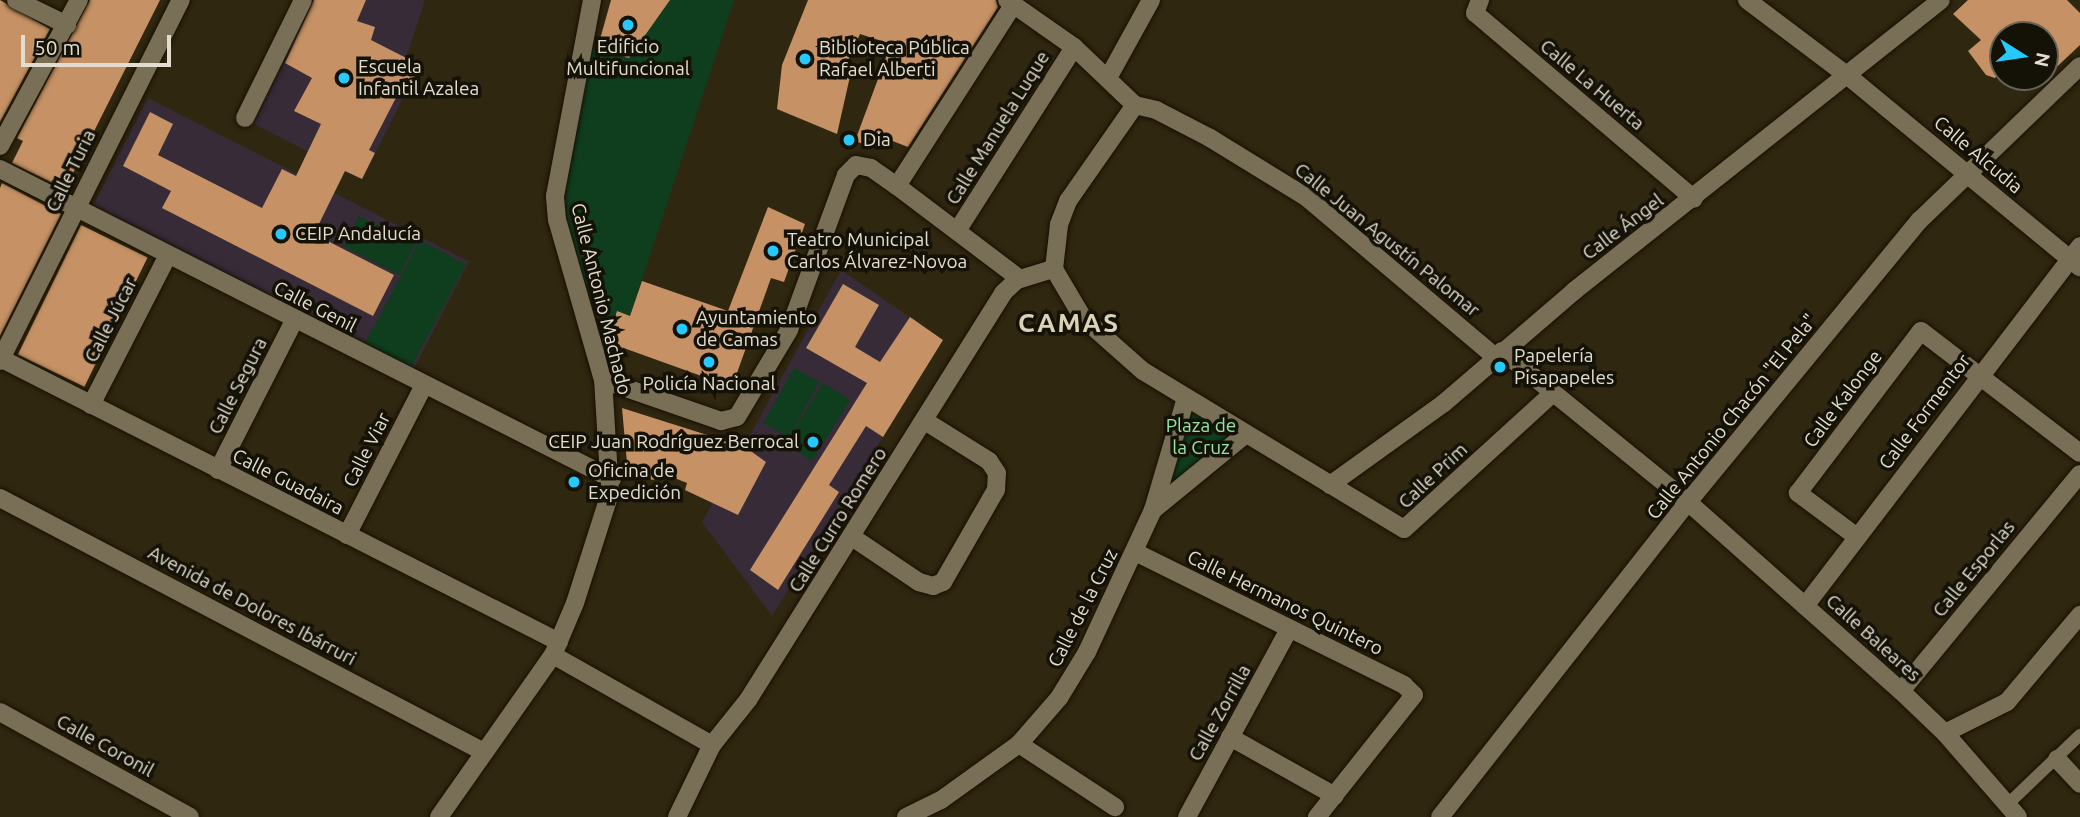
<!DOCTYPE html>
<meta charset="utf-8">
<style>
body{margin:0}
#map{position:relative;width:2080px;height:817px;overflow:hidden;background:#302711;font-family:Ubuntu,sans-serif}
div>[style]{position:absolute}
.education>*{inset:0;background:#372b38;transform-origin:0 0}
.green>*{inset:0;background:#0f3e1e;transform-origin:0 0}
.building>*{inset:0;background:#c59165;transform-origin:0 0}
.roads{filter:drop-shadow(0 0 2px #181000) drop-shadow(0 0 2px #181000)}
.lane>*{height:12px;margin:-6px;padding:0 6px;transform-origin:6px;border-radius:6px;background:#796f57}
.street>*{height:18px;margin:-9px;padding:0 9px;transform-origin:9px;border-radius:9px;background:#796f57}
.dots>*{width:19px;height:19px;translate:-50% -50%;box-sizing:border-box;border:4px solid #141107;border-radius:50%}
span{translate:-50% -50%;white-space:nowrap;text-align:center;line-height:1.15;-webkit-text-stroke:7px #141107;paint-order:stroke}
.poi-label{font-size:19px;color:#e3ddd0}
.left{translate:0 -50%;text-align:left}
.right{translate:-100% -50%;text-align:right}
.street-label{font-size:19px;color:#e3ddd0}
.park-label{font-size:19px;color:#94e4a5}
.district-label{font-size:26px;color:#dcd2b7;font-weight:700;letter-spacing:2px}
.north{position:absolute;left:1989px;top:21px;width:70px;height:70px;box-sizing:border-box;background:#141107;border:2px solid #676357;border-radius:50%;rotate:102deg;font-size:19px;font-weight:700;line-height:28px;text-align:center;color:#e3ddd0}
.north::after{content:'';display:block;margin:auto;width:24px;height:32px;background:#26c9fe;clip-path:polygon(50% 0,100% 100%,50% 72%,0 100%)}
.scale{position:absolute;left:21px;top:35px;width:150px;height:32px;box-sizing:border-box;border:4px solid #e3ddd0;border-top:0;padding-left:9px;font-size:21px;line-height:24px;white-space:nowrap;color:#e3ddd0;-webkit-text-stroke:5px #141107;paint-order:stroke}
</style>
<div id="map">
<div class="education">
<div style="clip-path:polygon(309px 0,425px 0,406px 58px,420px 65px,362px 179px,252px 123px)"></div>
<div style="left:148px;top:98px;width:360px;height:121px;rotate:27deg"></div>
<div style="clip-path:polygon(841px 270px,943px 340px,772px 616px,702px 522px)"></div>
</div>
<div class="green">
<div style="clip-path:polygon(670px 0,734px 0,630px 316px,617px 311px,607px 342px,569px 240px,564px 178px,590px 48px,629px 58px)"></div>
<div style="left:359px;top:216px;width:63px;height:34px;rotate:27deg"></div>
<div style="left:420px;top:240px;width:52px;height:118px;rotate:28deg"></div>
<div style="left:794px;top:368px;width:29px;height:63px;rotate:29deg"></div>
<div style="left:823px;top:383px;width:32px;height:72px;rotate:32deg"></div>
<div style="clip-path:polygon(1190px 406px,1235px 434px,1169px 486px)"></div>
</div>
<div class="building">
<div style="clip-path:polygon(0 0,50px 29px,0 122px)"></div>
<div style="clip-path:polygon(90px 0,160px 0,65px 189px,12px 163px,23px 141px,17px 138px)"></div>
<div style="clip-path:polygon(314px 0,366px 0,357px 21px,375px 27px,371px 40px,420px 65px,407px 91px,401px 88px,369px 150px,375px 153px,362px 179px,345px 171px,314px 234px,394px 275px,373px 316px,162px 208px,171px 191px,123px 166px,150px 112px,173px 124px,158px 155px,262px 208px,282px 169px,296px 176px,321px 124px,294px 111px,312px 78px,285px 63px)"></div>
<div style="clip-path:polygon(611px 0,670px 0,629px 58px,597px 50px)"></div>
<div style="clip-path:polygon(808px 0,996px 0,998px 7px,908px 147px,877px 135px,872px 147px,855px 141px,891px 44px,860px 34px,844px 69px,851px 72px,837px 134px,777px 109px,782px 65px)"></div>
<div style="clip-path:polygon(1968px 0,2067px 0,2080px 13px,2080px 45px,2045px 78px,2045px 35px,2003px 35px,2003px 69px,1995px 78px,1986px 75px,1968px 51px,1981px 40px,1953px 14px)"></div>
<div style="clip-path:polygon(2px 183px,61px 214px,0 336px,0 188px)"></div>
<div style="clip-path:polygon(768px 207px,805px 224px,784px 282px,771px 278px,732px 387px,607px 342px,617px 311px,630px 316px,642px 281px,728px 311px)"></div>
<div style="left:81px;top:225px;width:74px;height:144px;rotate:26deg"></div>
<div style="clip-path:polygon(843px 284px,879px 305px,855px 347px,880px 362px,910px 317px,943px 340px,883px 437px,866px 426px,829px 485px,839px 492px,778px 590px,750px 570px,867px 383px,806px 348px)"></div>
<div style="clip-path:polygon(622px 408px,745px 447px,766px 462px,738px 515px,685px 490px,687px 483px,657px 471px,654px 480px,628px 474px)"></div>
</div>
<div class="roads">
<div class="lane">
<div style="left:2008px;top:804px;width:100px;rotate:-43.8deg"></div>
</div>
<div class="street">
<div style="left:16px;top:0;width:57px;rotate:26.1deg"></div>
<div style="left:1007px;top:0;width:82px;rotate:35deg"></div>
<div style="left:1074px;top:47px;width:84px;rotate:43.6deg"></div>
<div style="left:1135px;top:105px;width:22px;rotate:13deg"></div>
<div style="left:1156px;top:110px;width:61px;rotate:27.4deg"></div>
<div style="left:1210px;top:138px;width:113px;rotate:31.6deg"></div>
<div style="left:1306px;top:197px;width:248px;rotate:40.2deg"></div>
<div style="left:1480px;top:0;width:14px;rotate:111deg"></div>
<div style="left:1475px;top:13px;width:287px;rotate:40.3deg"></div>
<div style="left:1747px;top:0;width:126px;rotate:37deg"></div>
<div style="left:1848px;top:76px;width:301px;rotate:39.5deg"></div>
<div style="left:1108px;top:78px;width:89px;rotate:-61.1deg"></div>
<div style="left:1135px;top:105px;width:117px;rotate:124.9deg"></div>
<div style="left:1068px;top:201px;width:26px;rotate:111deg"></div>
<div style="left:1059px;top:225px;width:44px;rotate:96.5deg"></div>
<div style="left:1054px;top:269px;width:57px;rotate:59.4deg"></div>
<div style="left:1083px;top:318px;width:80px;rotate:41.5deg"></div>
<div style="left:1143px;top:371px;width:305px;rotate:31.2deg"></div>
<div style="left:1404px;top:529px;width:202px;rotate:-42.4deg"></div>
<div style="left:245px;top:118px;width:131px;rotate:-63.8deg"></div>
<div style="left:0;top:146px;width:166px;rotate:-61.6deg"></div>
<div style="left:0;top:169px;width:686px;rotate:26.86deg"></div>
<div style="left:897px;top:186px;width:216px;rotate:-57.3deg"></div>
<div style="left:957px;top:231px;width:218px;rotate:-57.5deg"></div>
<div style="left:1502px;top:351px;width:240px;rotate:39.1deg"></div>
<div style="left:1688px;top:502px;width:285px;rotate:41.6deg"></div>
<div style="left:1901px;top:691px;width:61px;rotate:43.7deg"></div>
<div style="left:1945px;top:733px;width:111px;rotate:49deg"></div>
<div style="left:0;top:358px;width:627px;rotate:26.93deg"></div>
<div style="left:0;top:361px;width:404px;rotate:-63.4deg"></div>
<div style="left:603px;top:380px;width:125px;rotate:19.2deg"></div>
<div style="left:721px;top:421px;width:16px;rotate:-14deg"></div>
<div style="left:737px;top:417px;width:101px;rotate:-59.1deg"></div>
<div style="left:789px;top:330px;width:165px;rotate:-69.8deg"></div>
<div style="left:846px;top:175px;width:14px;rotate:-45deg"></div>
<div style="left:856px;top:165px;width:15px;rotate:11deg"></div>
<div style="left:871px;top:168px;width:32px;rotate:35deg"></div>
<div style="left:897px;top:186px;width:154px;rotate:37.1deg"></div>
<div style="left:91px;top:405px;width:169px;rotate:-62.8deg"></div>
<div style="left:218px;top:470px;width:167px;rotate:-63deg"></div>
<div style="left:1330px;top:485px;width:140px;rotate:-35.7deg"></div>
<div style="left:1444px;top:403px;width:172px;rotate:-40.7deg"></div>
<div style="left:1574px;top:291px;width:468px;rotate:-38.4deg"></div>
<div style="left:0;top:498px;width:547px;rotate:27.69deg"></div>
<div style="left:1153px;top:510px;width:120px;rotate:-39.3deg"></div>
<div style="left:347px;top:535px;width:169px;rotate:-62.8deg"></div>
<div style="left:852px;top:537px;width:81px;rotate:33.9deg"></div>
<div style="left:919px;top:582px;width:15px;rotate:16deg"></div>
<div style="left:933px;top:586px;width:11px;rotate:-22deg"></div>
<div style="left:943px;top:582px;width:106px;rotate:-60.1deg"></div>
<div style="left:996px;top:490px;width:17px;rotate:-87deg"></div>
<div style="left:997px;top:473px;width:14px;rotate:-124deg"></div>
<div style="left:989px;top:461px;width:75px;rotate:-148deg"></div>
<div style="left:1857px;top:537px;width:74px;rotate:-143.3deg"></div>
<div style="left:1798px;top:493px;width:203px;rotate:-52.8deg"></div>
<div style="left:1921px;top:331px;width:200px;rotate:37.5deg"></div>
<div style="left:1135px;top:552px;width:300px;rotate:26.3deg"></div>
<div style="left:1404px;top:685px;width:14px;rotate:45deg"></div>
<div style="left:1414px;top:695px;width:156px;rotate:128.5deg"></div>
<div style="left:1805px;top:606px;width:453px;rotate:-52.6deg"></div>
<div style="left:553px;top:655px;width:183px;rotate:29.5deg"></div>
<div style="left:1901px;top:691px;width:281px;rotate:-50.5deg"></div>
<div style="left:0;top:712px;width:217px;rotate:28.9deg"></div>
<div style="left:1945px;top:733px;width:69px;rotate:-26.6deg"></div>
<div style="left:2007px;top:702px;width:114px;rotate:-50deg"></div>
<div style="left:1230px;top:737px;width:120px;rotate:29.3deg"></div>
<div style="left:1019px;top:744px;width:115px;rotate:33.3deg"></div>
<div style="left:2057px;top:759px;width:34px;rotate:47deg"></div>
<div style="left:439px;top:817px;width:198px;rotate:-54.9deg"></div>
<div style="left:553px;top:655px;width:56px;rotate:-67.1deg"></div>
<div style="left:575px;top:603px;width:115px;rotate:-72.3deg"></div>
<div style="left:610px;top:493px;width:113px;rotate:-93.5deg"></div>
<div style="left:603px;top:380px;width:166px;rotate:-106deg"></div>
<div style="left:557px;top:220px;width:24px;rotate:-95deg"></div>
<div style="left:555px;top:196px;width:199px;rotate:-79.3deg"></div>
<div style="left:677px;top:817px;width:80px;rotate:-64.1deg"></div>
<div style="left:712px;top:745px;width:58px;rotate:-51.3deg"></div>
<div style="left:748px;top:700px;width:480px;rotate:-57.9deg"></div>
<div style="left:1003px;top:293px;width:19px;rotate:-43deg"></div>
<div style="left:1017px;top:280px;width:39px;rotate:-17deg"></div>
<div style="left:906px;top:817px;width:39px;rotate:-26deg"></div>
<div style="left:941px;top:800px;width:96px;rotate:-35.7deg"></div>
<div style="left:1019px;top:744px;width:61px;rotate:-49deg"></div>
<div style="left:1059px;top:698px;width:54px;rotate:-58.7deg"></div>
<div style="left:1087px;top:652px;width:157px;rotate:-65.1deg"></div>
<div style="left:1153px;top:510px;width:117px;rotate:-73.6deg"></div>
<div style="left:1187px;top:817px;width:214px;rotate:-61.5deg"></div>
<div style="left:1440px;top:817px;width:401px;rotate:-51.8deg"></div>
<div style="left:1688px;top:502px;width:365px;rotate:-50.6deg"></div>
<div style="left:1920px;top:220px;width:222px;rotate:-43.9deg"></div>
</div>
</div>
<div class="dots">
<div style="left:628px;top:25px;background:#26c9fe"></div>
<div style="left:805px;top:59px;background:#26c9fe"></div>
<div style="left:344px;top:78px;background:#26c9fe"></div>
<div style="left:849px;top:140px;background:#26c9fe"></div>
<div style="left:281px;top:234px;background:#26c9fe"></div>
<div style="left:773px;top:251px;background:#26c9fe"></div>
<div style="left:682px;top:329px;background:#26c9fe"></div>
<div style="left:709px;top:362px;background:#26c9fe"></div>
<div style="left:1500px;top:367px;background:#26c9fe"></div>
<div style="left:813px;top:442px;background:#26c9fe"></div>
<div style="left:574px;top:482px;background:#26c9fe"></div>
</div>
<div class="poi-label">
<span style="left:628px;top:58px">Edificio<br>Multifuncional</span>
<span class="left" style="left:819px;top:59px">Biblioteca Pública<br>Rafael Alberti</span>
<span class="left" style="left:358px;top:78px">Escuela<br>Infantil Azalea</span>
<span class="left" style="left:863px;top:140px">Dia</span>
<span class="left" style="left:295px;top:234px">CEIP Andalucía</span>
<span class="left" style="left:787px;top:251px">Teatro Municipal<br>Carlos Álvarez-Novoa</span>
<span class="left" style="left:696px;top:329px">Ayuntamiento<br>de Camas</span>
<span class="left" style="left:1514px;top:367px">Papelería<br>Pisapapeles</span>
<span style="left:709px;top:384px">Policía Nacional</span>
<span class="right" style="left:799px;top:442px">CEIP Juan Rodríguez Berrocal</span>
<span class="left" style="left:588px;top:482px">Oficina de<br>Expedición</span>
</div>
<div class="street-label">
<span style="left:1592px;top:85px;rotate:40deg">Calle La Huerta</span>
<span style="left:998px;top:128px;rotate:-58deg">Calle Manuela Luque</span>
<span style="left:1978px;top:155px;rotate:40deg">Calle Alcudia</span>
<span style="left:71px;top:171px;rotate:-64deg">Calle Turia</span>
<span style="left:1623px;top:227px;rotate:-37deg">Calle Ángel</span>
<span style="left:1387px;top:240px;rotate:39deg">Calle Juan Agustín Palomar</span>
<span style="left:601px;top:299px;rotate:76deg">Calle Antonio Machado</span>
<span style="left:315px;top:307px;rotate:27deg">Calle Genil</span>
<span style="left:111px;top:320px;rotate:-63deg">Calle Júcar</span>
<span style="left:238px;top:386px;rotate:-63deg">Calle Segura</span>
<span style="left:1843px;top:399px;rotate:-53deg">Calle Kalonge</span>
<span style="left:1925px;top:412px;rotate:-53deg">Calle Formentor</span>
<span style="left:1732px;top:417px;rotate:-51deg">Calle Antonio Chacón "El Pela"</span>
<span style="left:367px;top:450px;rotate:-63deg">Calle Viar</span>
<span style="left:1433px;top:476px;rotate:-43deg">Calle Prim</span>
<span style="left:288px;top:482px;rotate:27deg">Calle Guadaira</span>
<span style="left:838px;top:520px;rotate:-58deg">Calle Curro Romero</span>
<span style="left:1974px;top:569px;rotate:-51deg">Calle Esporlas</span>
<span style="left:1285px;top:603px;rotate:26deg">Calle Hermanos Quintero</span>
<span style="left:252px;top:606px;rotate:28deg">Avenida de Dolores Ibárruri</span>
<span style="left:1083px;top:608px;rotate:-63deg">Calle de la Cruz</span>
<span style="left:1873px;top:638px;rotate:42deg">Calle Baleares</span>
<span style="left:1220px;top:713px;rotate:-61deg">Calle Zorrilla</span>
<span style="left:105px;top:746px;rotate:29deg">Calle Coronil</span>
</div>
<div class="park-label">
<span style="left:1201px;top:437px">Plaza de<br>la Cruz</span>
</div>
<div class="district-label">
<span style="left:1069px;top:323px">CAMAS</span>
</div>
<div class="north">N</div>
<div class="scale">50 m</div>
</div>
